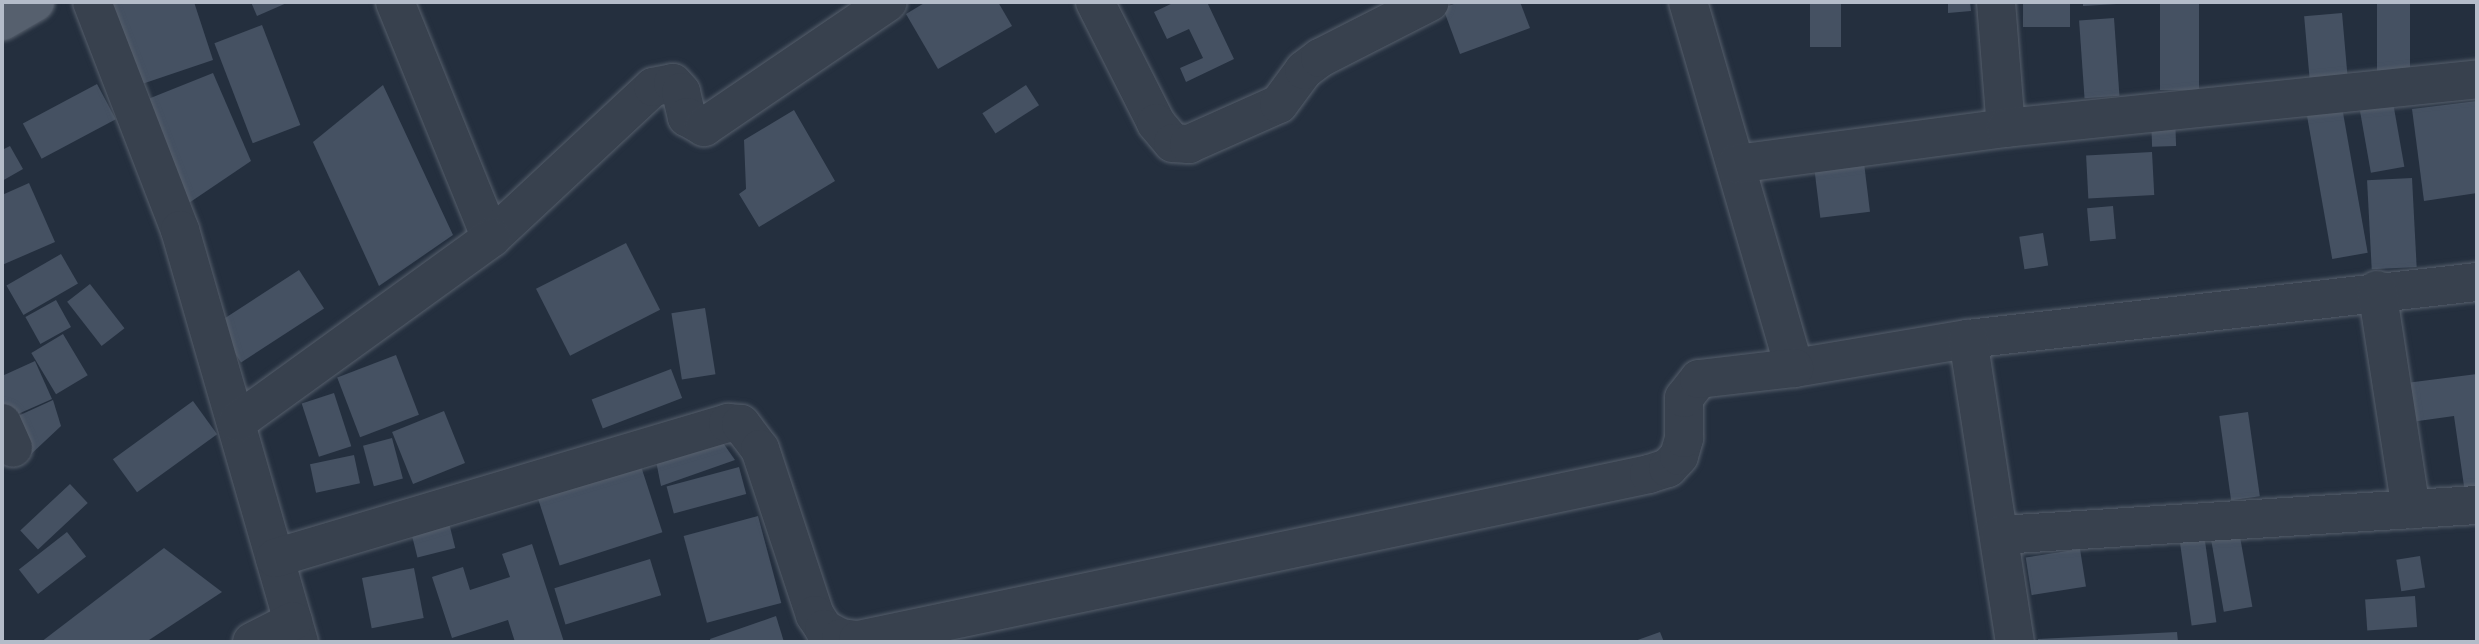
<!DOCTYPE html>
<style>
body{margin:0}
#map{position:relative;width:2479px;height:644px;overflow:hidden;background:#242f3e;font-family:Commissioner,sans-serif}
div>[style]{position:absolute}
.building>*{inset:0;background:#455162;transform-origin:0 0}
.roads{filter:drop-shadow(0 0 2px #565f6c) drop-shadow(0 0 2px #565f6c)}
.minor>*{height:38px;margin:-19px;padding:0 19px;transform-origin:19px;border-radius:19px;background:#38414e}
.major>*{height:38px;margin:-19px;padding:0 19px;transform-origin:19px;border-radius:19px;background:#56606e}
span{translate:-50% -50%;white-space:nowrap;text-align:center;line-height:1.15;-webkit-text-stroke:5px #1d2633;paint-order:stroke}
.frame{position:absolute;inset:0;border:4px solid #b4bcc9;pointer-events:none}
</style>
<div id="map">
<div class="building">
<div style="clip-path:polygon(108px 2px,194px 2px,213px 60px,139px 85px)"></div>
<div style="clip-path:polygon(251px 2px,289px 2px,257px 16px)"></div>
<div style="clip-path:polygon(926px 2px,998px 2px,1012px 26px,938px 69px,906px 14px)"></div>
<div style="clip-path:polygon(1175px 2px,1207px 2px,1234px 59px,1186px 82px,1180px 68px,1203px 58px,1189px 29px,1167px 39px,1154px 12px)"></div>
<div style="clip-path:polygon(1459px 2px,1520px 2px,1530px 28px,1460px 54px,1443px 8px)"></div>
<div style="left:1810px;top:2px;width:31px;height:45px"></div>
<div style="clip-path:polygon(1948px 2px,1970px 2px,1971px 11px,1948px 13px)"></div>
<div style="left:2023px;top:2px;width:47px;height:25px"></div>
<div style="clip-path:polygon(2083px 2px,2117px 2px,2117px 4px,2083px 6px)"></div>
<div style="left:2160px;top:2px;width:39px;height:88px"></div>
<div style="left:2377px;top:2px;width:33px;height:74px"></div>
<div style="left:2342px;top:13px;width:73px;height:38px;rotate:85deg"></div>
<div style="left:2114px;top:18px;width:78px;height:35px;rotate:86deg"></div>
<div style="left:262px;top:25px;width:107px;height:51px;rotate:69deg"></div>
<div style="clip-path:polygon(213px 73px,251px 161px,180px 209px,143px 101px)"></div>
<div style="left:97px;top:84px;width:40px;height:84px;rotate:62deg"></div>
<div style="clip-path:polygon(383px 85px,453px 235px,379px 286px,313px 142px)"></div>
<div style="left:1026px;top:85px;width:24px;height:52px;rotate:57deg"></div>
<div style="left:2391px;top:91px;width:77px;height:34px;rotate:80deg"></div>
<div style="clip-path:polygon(2477px 101px,2477px 193px,2424px 201px,2412px 109px)"></div>
<div style="left:2342px;top:107px;width:148px;height:36px;rotate:80deg"></div>
<div style="clip-path:polygon(794px 110px,835px 181px,759px 227px,739px 194px,746px 189px,744px 140px)"></div>
<div style="left:2175px;top:115px;width:31px;height:24px;rotate:88deg"></div>
<div style="clip-path:polygon(10px 146px,23px 169px,2px 181px,2px 150px)"></div>
<div style="left:2152px;top:152px;width:43px;height:66px;rotate:87deg"></div>
<div style="left:1864px;top:163px;width:49px;height:50px;rotate:83deg"></div>
<div style="left:2412px;top:178px;width:89px;height:45px;rotate:87deg"></div>
<div style="clip-path:polygon(29px 183px,55px 242px,2px 265px,2px 195px)"></div>
<div style="left:2113px;top:206px;width:33px;height:26px;rotate:85deg"></div>
<div style="left:2043px;top:233px;width:33px;height:24px;rotate:81deg"></div>
<div style="left:626px;top:243px;width:75px;height:101px;rotate:63deg"></div>
<div style="left:61px;top:254px;width:34px;height:63px;rotate:60deg"></div>
<div style="left:299px;top:270px;width:46px;height:99px;rotate:57deg"></div>
<div style="left:90px;top:284px;width:56px;height:29px;rotate:52deg"></div>
<div style="left:56px;top:300px;width:31px;height:35px;rotate:61deg"></div>
<div style="left:705px;top:308px;width:67px;height:34px;rotate:81deg"></div>
<div style="left:63px;top:334px;width:48px;height:37px;rotate:59deg"></div>
<div style="left:396px;top:355px;width:64px;height:63px;rotate:69deg"></div>
<div style="clip-path:polygon(35px 361px,52px 399px,9px 418px,2px 402px,2px 376px)"></div>
<div style="left:671px;top:369px;width:31px;height:85px;rotate:69deg"></div>
<div style="clip-path:polygon(2477px 374px,2477px 491px,2465px 493px,2454px 416px,2411px 422px,2406px 383px)"></div>
<div style="left:334px;top:393px;width:56px;height:34px;rotate:72deg"></div>
<div style="clip-path:polygon(53px 400px,61px 426px,28px 457px,7px 421px)"></div>
<div style="left:193px;top:401px;width:41px;height:99px;rotate:54deg"></div>
<div style="left:444px;top:411px;width:56px;height:56px;rotate:68deg"></div>
<div style="left:2248px;top:412px;width:85px;height:29px;rotate:82deg"></div>
<div style="left:392px;top:438px;width:42px;height:30px;rotate:75deg"></div>
<div style="clip-path:polygon(721px 440px,735px 460px,661px 486px,656px 461px)"></div>
<div style="left:354px;top:455px;width:29px;height:45px;rotate:78deg"></div>
<div style="left:638px;top:457px;width:79px;height:108px;rotate:72deg"></div>
<div style="left:739px;top:467px;width:28px;height:75px;rotate:75deg"></div>
<div style="left:70px;top:484px;width:26px;height:68px;rotate:47deg"></div>
<div style="left:758px;top:516px;width:90px;height:77px;rotate:75deg"></div>
<div style="left:448px;top:519px;width:30px;height:39px;rotate:76deg"></div>
<div style="left:2239px;top:531px;width:77px;height:29px;rotate:80deg"></div>
<div style="left:67px;top:532px;width:31px;height:61px;rotate:52deg"></div>
<div style="left:2204px;top:534px;width:89px;height:25px;rotate:82deg"></div>
<div style="clip-path:polygon(532px 544px,564px 642px,515px 642px,508px 620px,452px 638px,432px 577px,463px 567px,470px 590px,510px 577px,502px 554px)"></div>
<div style="clip-path:polygon(164px 548px,222px 592px,146px 642px,41px 642px)"></div>
<div style="left:2080px;top:549px;width:38px;height:55px;rotate:81deg"></div>
<div style="left:2420px;top:556px;width:32px;height:24px;rotate:81deg"></div>
<div style="left:650px;top:559px;width:38px;height:100px;rotate:73deg"></div>
<div style="left:414px;top:568px;width:51px;height:53px;rotate:79deg"></div>
<div style="left:2415px;top:596px;width:31px;height:50px;rotate:86deg"></div>
<div style="clip-path:polygon(776px 616px,784px 642px,711px 642px,710px 639px)"></div>
<div style="clip-path:polygon(1660px 632px,1664px 642px,1632px 642px)"></div>
<div style="clip-path:polygon(2177px 632px,2178px 642px,2038px 642px,2038px 639px)"></div>
</div>
<div class="roads">
<div class="minor">
<div style="left:92px;top:2px;width:244px;rotate:68.9deg"></div>
<div style="left:180px;top:230px;width:429px;rotate:73.9deg"></div>
<div style="left:395px;top:2px;width:255px;rotate:67.9deg"></div>
<div style="left:491px;top:238px;width:221px;rotate:-43deg"></div>
<div style="left:653px;top:87px;width:20px;rotate:-11deg"></div>
<div style="left:673px;top:83px;width:12px;rotate:48deg"></div>
<div style="left:681px;top:92px;width:26px;rotate:77deg"></div>
<div style="left:687px;top:117px;width:20px;rotate:30deg"></div>
<div style="left:704px;top:127px;width:222px;rotate:-34.2deg"></div>
<div style="left:1095px;top:2px;width:136px;rotate:63.2deg"></div>
<div style="left:1156px;top:123px;width:26px;rotate:50deg"></div>
<div style="left:1173px;top:143px;width:16px;rotate:4deg"></div>
<div style="left:1189px;top:144px;width:98px;rotate:-24deg"></div>
<div style="left:1279px;top:104px;width:42px;rotate:-53.7deg"></div>
<div style="left:1304px;top:70px;width:20px;rotate:-37deg"></div>
<div style="left:1320px;top:58px;width:123px;rotate:-27deg"></div>
<div style="left:1688px;top:2px;width:381px;rotate:73.8deg"></div>
<div style="left:1794px;top:368px;width:176px;rotate:-9.5deg"></div>
<div style="left:1968px;top:339px;width:512px;rotate:-6.39deg"></div>
<div style="left:1996px;top:2px;width:126px;rotate:85.5deg"></div>
<div style="left:1736px;top:164px;width:272px;rotate:-7.6deg"></div>
<div style="left:2006px;top:128px;width:474px;rotate:-5.9deg"></div>
<div style="left:2377px;top:290px;width:222px;rotate:81.2deg"></div>
<div style="left:1968px;top:339px;width:307px;rotate:81.2deg"></div>
<div style="left:237px;top:422px;width:314px;rotate:-35.9deg"></div>
<div style="left:2px;top:423px;width:27px;rotate:66deg"></div>
<div style="left:2000px;top:535px;width:478px;rotate:-3.6deg"></div>
<div style="left:275px;top:558px;width:473px;rotate:-16.6deg"></div>
<div style="left:728px;top:423px;width:13px;rotate:4deg"></div>
<div style="left:741px;top:424px;width:31px;rotate:53deg"></div>
<div style="left:760px;top:449px;width:175px;rotate:71.7deg"></div>
<div style="left:815px;top:615px;width:17px;rotate:57deg"></div>
<div style="left:824px;top:629px;width:19px;rotate:28deg"></div>
<div style="left:841px;top:638px;width:17px;rotate:7deg"></div>
<div style="left:858px;top:640px;width:808px;rotate:-11.85deg"></div>
<div style="left:1649px;top:474px;width:20px;rotate:-18deg"></div>
<div style="left:1668px;top:468px;width:16px;rotate:-47deg"></div>
<div style="left:1679px;top:456px;width:19px;rotate:-74deg"></div>
<div style="left:1684px;top:438px;width:40px;rotate:-90deg"></div>
<div style="left:1684px;top:398px;width:24px;rotate:-52deg"></div>
<div style="left:1699px;top:379px;width:96px;rotate:-6.6deg"></div>
<div style="left:252px;top:642px;width:46px;rotate:-27.1deg"></div>
</div>
<div class="major">
<div style="left:2px;top:21px;width:38px;rotate:-30deg"></div>
</div>
</div>
<div class="frame"></div>
</div>
